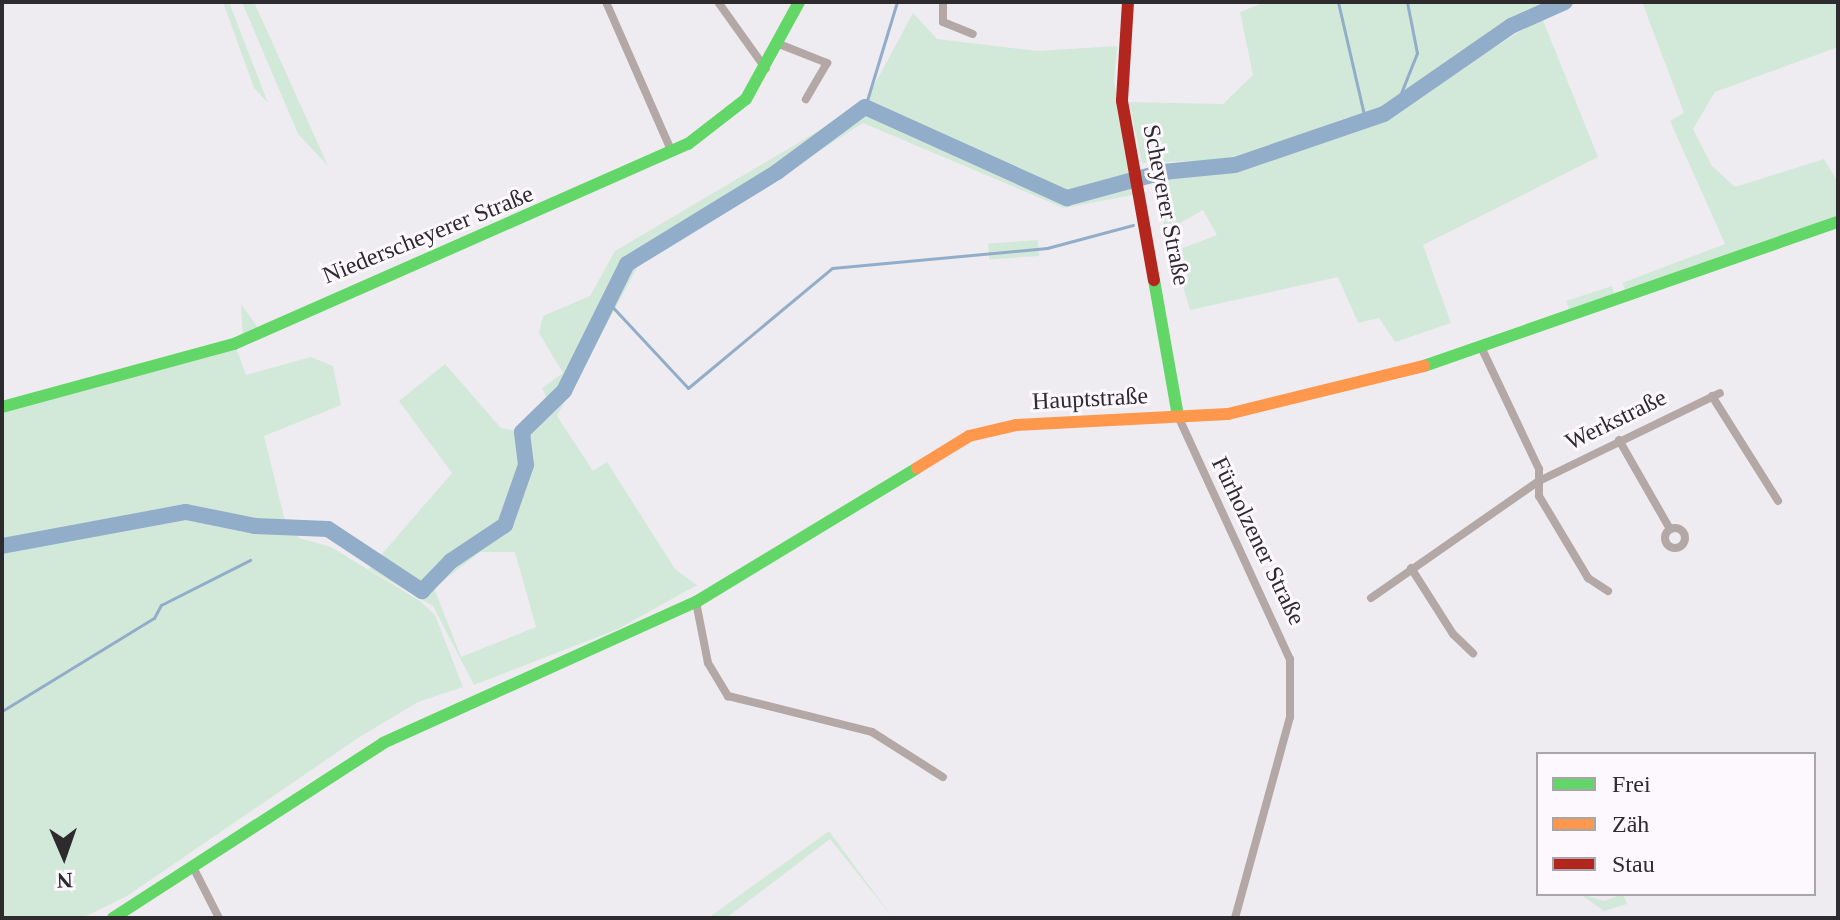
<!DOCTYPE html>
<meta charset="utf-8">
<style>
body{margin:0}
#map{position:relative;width:1840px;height:920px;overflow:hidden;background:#eeecf0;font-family:"Times New Roman",serif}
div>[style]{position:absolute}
.green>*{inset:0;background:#d2e9d9;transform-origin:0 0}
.stream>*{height:3px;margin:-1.5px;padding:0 1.5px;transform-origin:1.5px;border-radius:1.5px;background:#92adc9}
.river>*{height:16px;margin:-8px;padding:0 8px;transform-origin:8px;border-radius:8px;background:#92adc9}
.street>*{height:8px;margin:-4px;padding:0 4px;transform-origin:4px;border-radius:4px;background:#b3a8a5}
.street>.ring{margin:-4px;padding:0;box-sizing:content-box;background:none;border:8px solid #b3a8a5;border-radius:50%}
.fast>*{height:12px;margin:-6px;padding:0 6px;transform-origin:6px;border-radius:6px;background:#63d668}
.slow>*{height:12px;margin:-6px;padding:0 6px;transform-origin:6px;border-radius:6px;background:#ff974d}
.jam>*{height:12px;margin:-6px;padding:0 6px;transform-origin:6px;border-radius:6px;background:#b3261e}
span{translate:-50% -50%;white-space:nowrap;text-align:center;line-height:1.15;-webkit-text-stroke:6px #fcf8fe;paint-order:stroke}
.street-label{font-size:24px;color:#2d2b2e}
.frame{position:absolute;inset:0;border:4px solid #2d2b2e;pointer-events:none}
.legend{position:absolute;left:1536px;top:752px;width:280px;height:144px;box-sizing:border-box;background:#fcf8fe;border:2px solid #a9a6ab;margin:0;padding:10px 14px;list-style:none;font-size:24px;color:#2d2b2e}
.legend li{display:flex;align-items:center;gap:16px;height:40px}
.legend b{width:40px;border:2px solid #a9a6ab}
.north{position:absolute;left:24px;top:816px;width:80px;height:80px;-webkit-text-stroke:6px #fcf8fe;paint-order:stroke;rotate:178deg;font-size:22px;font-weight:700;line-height:32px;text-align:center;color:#2d2b2e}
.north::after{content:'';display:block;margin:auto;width:28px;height:36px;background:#2d2b2e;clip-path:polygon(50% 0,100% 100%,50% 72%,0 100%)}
</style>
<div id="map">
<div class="green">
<div style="clip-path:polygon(223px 2px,229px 2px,268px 103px,254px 88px)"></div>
<div style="clip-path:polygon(242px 2px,254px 2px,328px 166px,298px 134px)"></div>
<div style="clip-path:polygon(1265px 2px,1565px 2px,1511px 26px,1384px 114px,1346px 118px,1233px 159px,1142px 163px,1129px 102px,1223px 104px,1253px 75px,1240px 12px)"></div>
<div style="clip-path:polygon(1642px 2px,1838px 2px,1838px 47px,1715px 92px,1693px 129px,1712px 166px,1735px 187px,1824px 159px,1838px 182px,1838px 216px,1627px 294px,1622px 283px,1725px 244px,1670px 121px,1684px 113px)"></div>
<div style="clip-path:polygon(evenodd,913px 13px,937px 39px,1037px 51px,1117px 46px,1114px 82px,1138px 194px,1064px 208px,863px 123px,638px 266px,557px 416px,593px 471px,607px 462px,675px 569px,697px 585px,618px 629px,474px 685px,433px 606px,369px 569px,452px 473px,399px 401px,445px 364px,501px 428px,522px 432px,551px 408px,542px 388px,563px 373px,539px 333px,543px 316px,590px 296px,615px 251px,864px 104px,913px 13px,480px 552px,515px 552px,536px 627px,461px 657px,434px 588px,480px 552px)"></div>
<div style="clip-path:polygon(1542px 18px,1598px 157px,1423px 245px,1451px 323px,1395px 342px,1379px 318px,1358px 323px,1338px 277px,1190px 310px,1173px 252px,1217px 235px,1203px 210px,1166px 231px,1152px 179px,1229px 170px,1371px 123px)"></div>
<div style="left:1038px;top:240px;width:16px;height:50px;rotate:86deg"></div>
<div style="clip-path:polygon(1612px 286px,1615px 298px,1570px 311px,1566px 301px)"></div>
<div style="clip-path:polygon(241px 304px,261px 332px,235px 345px,246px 375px,311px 357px,333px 366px,341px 405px,264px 436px,284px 517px,299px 538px,331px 547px,420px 601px,435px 615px,463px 687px,418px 702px,358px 738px,127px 896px,82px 918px,2px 918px,2px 407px,243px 341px)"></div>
<div style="clip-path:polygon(829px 831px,893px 918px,830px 839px,726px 918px,708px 918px)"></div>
<div style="clip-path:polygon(1580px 894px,1604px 901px,1623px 894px,1627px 904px,1604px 911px)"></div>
</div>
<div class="stream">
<div style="left:1338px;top:2px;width:120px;rotate:77deg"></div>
<div style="left:1563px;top:3px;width:1px;rotate:-90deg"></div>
<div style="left:1397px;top:103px;width:54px;rotate:-68.2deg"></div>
<div style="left:1417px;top:53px;width:52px;rotate:-101.1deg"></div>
<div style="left:865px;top:107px;width:110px;rotate:-73.1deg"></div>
<div style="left:606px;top:300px;width:120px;rotate:47deg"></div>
<div style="left:688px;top:388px;width:187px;rotate:-39.8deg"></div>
<div style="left:832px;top:268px;width:216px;rotate:-5.3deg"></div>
<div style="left:1047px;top:248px;width:89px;rotate:-15deg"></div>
<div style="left:2px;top:711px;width:178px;rotate:-31.5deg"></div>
<div style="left:154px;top:618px;width:15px;rotate:-62deg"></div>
<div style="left:161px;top:605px;width:100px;rotate:-26.8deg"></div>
</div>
<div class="river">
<div style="left:2px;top:546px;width:187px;rotate:-10.5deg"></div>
<div style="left:186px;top:512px;width:70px;rotate:11.5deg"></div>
<div style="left:255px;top:526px;width:73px;rotate:2.4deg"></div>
<div style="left:328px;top:529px;width:113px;rotate:33.4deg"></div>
<div style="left:422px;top:591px;width:42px;rotate:-46deg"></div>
<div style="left:451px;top:561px;width:65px;rotate:-33.7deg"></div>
<div style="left:505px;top:525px;width:64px;rotate:-70.7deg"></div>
<div style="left:526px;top:465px;width:33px;rotate:-97deg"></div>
<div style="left:522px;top:432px;width:59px;rotate:-44.3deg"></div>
<div style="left:564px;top:391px;width:142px;rotate:-63.6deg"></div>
<div style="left:627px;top:264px;width:176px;rotate:-31.5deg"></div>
<div style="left:777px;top:172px;width:109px;rotate:-36.5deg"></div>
<div style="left:865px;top:107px;width:222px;rotate:24.3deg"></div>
<div style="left:1067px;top:198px;width:99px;rotate:-15.2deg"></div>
<div style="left:1163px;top:172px;width:72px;rotate:-5.6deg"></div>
<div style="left:1235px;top:165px;width:157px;rotate:-18.9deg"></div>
<div style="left:1384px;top:114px;width:155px;rotate:-34.7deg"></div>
<div style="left:1511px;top:26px;width:59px;rotate:-24deg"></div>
</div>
<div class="street">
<div style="left:606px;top:2px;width:164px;rotate:66.3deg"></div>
<div style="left:718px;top:2px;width:82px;rotate:54.4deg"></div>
<div style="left:943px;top:2px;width:20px;rotate:90deg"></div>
<div style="left:943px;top:22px;width:32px;rotate:22deg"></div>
<div style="left:779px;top:44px;width:52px;rotate:21.6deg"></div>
<div style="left:827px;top:63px;width:42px;rotate:120.3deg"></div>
<div style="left:1482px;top:349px;width:133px;rotate:64.6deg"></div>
<div style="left:1539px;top:469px;width:27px;rotate:90deg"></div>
<div style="left:1539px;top:496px;width:96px;rotate:59.1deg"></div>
<div style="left:1588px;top:578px;width:24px;rotate:33deg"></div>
<div style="left:1712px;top:396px;width:124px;rotate:57.8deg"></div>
<div style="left:1178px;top:416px;width:268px;rotate:65.3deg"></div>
<div style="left:1290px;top:659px;width:58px;rotate:90deg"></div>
<div style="left:1290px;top:717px;width:208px;rotate:105.3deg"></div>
<div style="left:1619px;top:440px;width:103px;rotate:60.2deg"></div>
<div class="ring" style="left:1665px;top:528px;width:12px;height:12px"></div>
<div style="left:1411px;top:568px;width:78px;rotate:57.5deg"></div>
<div style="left:1453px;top:634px;width:28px;rotate:44deg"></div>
<div style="left:1371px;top:598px;width:205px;rotate:-34.9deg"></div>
<div style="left:1539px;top:481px;width:201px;rotate:-25.9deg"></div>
<div style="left:696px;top:602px;width:62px;rotate:78.9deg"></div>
<div style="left:708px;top:663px;width:39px;rotate:59deg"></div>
<div style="left:728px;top:696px;width:148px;rotate:14deg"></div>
<div style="left:872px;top:732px;width:84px;rotate:32.4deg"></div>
<div style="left:194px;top:869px;width:55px;rotate:63deg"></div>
</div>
<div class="fast">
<div style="left:1154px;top:280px;width:138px;rotate:80deg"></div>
<div style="left:1424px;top:366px;width:438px;rotate:-19.2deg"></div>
<div style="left:2px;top:407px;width:240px;rotate:-15.2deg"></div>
<div style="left:234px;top:344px;width:496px;rotate:-23.8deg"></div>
<div style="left:688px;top:144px;width:73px;rotate:-37.8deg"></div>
<div style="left:746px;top:99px;width:111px;rotate:-61.3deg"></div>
<div style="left:113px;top:918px;width:322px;rotate:-32.9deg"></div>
<div style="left:383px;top:743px;width:343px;rotate:-24.3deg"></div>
<div style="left:696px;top:602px;width:258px;rotate:-31.2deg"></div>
</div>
<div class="slow">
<div style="left:917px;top:468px;width:61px;rotate:-31.6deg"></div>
<div style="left:969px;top:436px;width:48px;rotate:-13.2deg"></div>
<div style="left:1016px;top:425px;width:212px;rotate:-3deg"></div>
<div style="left:1228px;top:414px;width:202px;rotate:-13.8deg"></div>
</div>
<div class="jam">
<div style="left:1128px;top:2px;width:99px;rotate:93.5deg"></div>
<div style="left:1122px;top:101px;width:182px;rotate:79.9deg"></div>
</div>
<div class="street-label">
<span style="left:1166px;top:205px;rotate:79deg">Scheyerer Straße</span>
<span style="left:428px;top:235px;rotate:-22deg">Niederscheyerer Straße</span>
<span style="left:1090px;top:399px;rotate:-3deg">Hauptstraße</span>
<span style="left:1616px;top:420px;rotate:-26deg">Werkstraße</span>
<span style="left:1258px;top:541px;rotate:64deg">Fürholzener Straße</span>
</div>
<div class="frame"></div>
<ul class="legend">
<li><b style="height:10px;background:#63d668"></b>Frei</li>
<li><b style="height:10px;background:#ff974d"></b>Zäh</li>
<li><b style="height:10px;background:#b3261e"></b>Stau</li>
</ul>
<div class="north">N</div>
</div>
